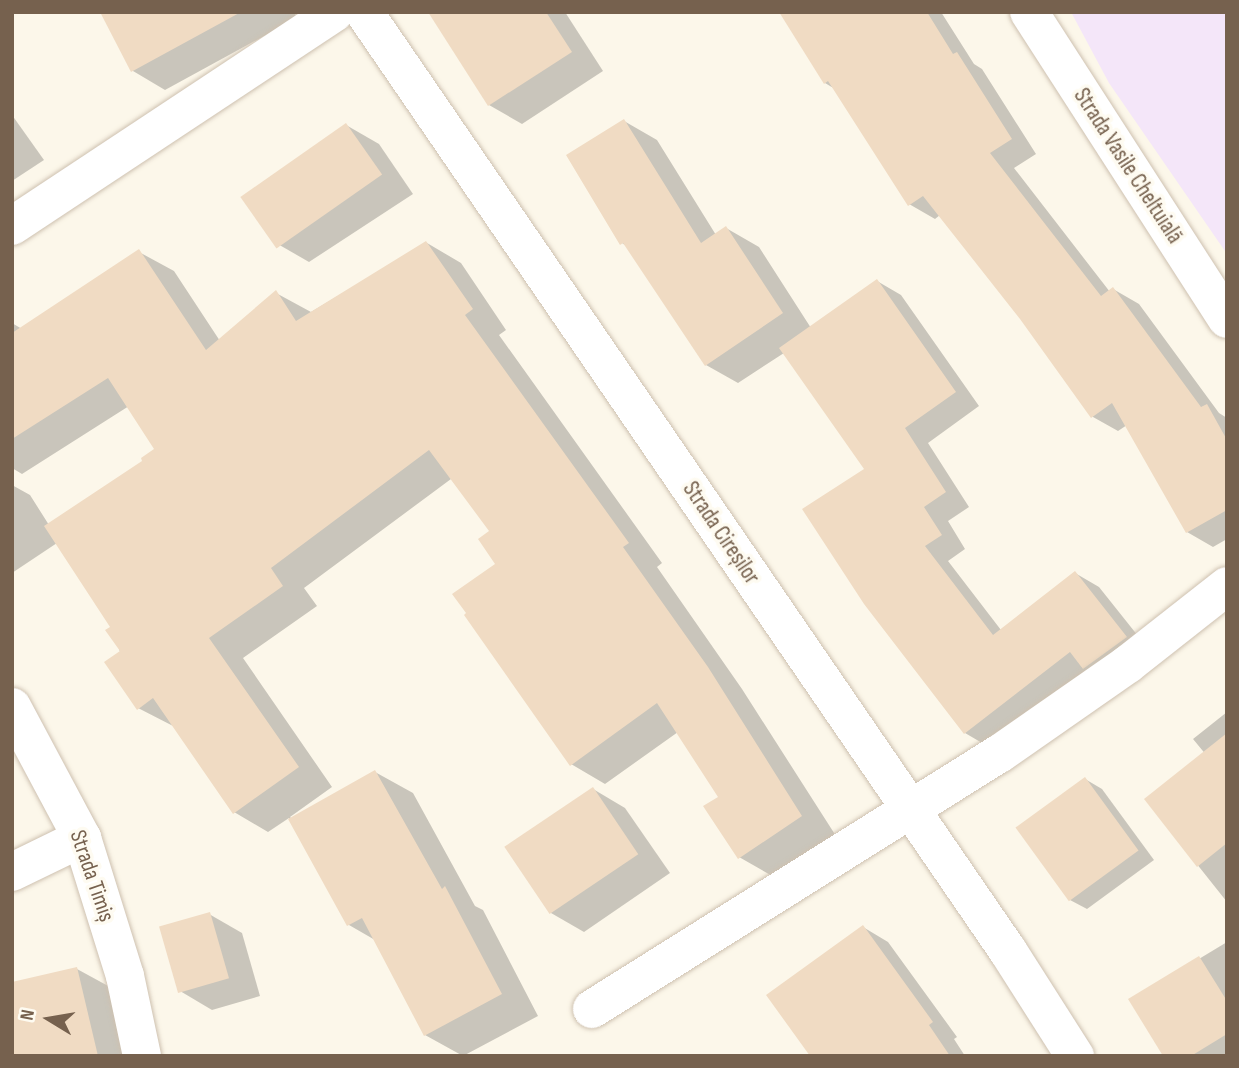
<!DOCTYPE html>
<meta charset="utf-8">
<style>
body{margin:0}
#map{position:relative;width:1239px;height:1068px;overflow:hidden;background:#fcf7ea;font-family:"Sofia Sans Condensed",sans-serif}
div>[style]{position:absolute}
.education>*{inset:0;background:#f4e6f9}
.shadow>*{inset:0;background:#0003}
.building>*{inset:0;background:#f0dbc3;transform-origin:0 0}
.roads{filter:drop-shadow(0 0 2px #cec1b0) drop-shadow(0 0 2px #cec1b0)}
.minor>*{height:38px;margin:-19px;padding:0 19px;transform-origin:19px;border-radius:19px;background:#fff}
span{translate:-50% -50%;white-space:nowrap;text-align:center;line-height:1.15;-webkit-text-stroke:7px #fefbf1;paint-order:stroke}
.street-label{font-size:23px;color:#76614e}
.frame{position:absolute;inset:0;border:14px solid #76614e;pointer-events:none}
.north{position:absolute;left:14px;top:984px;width:70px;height:70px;-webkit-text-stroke:5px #fefbf1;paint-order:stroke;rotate:281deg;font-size:19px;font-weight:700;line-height:28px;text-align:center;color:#76614e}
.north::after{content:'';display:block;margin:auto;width:24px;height:32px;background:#76614e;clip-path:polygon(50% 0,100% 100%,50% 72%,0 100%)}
</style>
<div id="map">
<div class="education">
<div style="clip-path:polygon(1071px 12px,1227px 12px,1227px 254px,1109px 83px)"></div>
</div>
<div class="shadow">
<div style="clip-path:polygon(102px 12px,294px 12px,297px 18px,165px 90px,133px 71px)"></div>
<div style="clip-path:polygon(453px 12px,565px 12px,603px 71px,522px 124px,489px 105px)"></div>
<div style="clip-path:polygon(781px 12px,941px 12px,974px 64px,982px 69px,1036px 154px,1014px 168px,1110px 292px,1113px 289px,1139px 304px,1219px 413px,1227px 418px,1227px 539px,1213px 547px,1187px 532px,1127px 425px,1118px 431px,1093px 417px,1021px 318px,940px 215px,935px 219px,909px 204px,835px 89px,825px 83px)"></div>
<div style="clip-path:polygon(12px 115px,44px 160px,12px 181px)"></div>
<div style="clip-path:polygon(624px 121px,657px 140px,716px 235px,726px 228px,759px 247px,811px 328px,877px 281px,901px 295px,979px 406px,928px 443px,969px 507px,948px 521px,965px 549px,948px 561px,1001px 630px,1075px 573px,1099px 587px,1150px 651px,989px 747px,965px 733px,866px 469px,784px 353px,738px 383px,706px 365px,628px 247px,622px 243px)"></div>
<div style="clip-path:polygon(346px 125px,379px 144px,413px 194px,309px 262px,276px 243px)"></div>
<div style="clip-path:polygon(427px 243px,461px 263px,506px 330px,499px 335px,662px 563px,657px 567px,742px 689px,836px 836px,774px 877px,739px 857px,721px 797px,678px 732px,605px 784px,571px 764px,497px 564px,492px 531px,451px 479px,304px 588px,317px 606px,243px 658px,332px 787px,290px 817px,292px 819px,375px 772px,413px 793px,475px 906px,483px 910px,538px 1016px,463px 1056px,425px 1035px,375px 940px,349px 925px,289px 818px,268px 832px,234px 812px,175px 727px,138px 708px,112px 627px,57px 543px,12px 573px,12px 485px,30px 495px,49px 525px,145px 461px,157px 449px,129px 406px,22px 474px,12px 468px,12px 323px,22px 329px,139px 252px,174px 271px,220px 341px,276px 293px,311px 312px)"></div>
<div style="clip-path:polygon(1227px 712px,1227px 902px,1146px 800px,1207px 756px,1193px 739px)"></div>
<div style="clip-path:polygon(1085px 779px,1102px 789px,1154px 860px,1087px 909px,1070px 900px)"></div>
<div style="clip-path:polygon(593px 789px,625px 808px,670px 873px,584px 932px,551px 913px,507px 847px)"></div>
<div style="clip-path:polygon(209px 914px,242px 933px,260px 996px,212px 1010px,180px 991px)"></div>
<div style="clip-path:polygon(863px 927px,888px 942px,957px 1037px,954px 1039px,965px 1056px,812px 1056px)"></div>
<div style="clip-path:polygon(1227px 942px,1227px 1056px,1165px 1056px,1131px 1000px)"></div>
<div style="clip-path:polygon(77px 969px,110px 987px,125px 1056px,12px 1056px)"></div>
</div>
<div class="building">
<div style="clip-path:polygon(100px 12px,241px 12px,131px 72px)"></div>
<div style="clip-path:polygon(428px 12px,546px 12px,572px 52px,488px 106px)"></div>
<div style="clip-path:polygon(779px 12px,927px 12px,953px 54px,957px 52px,1012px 139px,990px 153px,1101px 296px,1113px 287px,1201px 407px,1207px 404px,1227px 440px,1227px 510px,1186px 533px,1112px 403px,1091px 418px,1020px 319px,923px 196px,908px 206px,828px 81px,824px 84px)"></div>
<div style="clip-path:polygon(624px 119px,701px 243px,726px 226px,783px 313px,705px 366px,623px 243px,620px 245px,566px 155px)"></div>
<div style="left:346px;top:123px;width:63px;height:129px;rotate:55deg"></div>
<div style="clip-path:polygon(426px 241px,473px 309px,465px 315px,629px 543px,623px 547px,708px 667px,802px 816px,738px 859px,703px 806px,718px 797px,657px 703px,570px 766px,464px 615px,466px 613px,452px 594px,495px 564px,478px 539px,489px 531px,429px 450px,271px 568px,283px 586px,209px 638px,299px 767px,233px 814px,153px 698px,137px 710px,104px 662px,120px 651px,105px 630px,110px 627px,44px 526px,142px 461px,141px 458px,154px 449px,108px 378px,12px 439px,12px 333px,139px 249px,206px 350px,276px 290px,296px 321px)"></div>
<div style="clip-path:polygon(877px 279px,956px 392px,905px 428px,946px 492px,924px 507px,942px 535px,925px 546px,993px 635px,1075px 571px,1127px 637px,1083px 669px,1070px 652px,964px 734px,864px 604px,802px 509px,864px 469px,779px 348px)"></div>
<div style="clip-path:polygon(1227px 733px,1227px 843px,1197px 867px,1144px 799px)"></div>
<div style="clip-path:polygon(375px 770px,442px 889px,445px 886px,502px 994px,424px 1036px,362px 918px,347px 926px,288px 819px)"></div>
<div style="left:1085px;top:777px;width:91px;height:86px;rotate:54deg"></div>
<div style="left:593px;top:787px;width:81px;height:107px;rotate:56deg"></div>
<div style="left:210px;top:912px;width:69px;height:53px;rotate:74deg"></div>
<div style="clip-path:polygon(863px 925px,933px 1022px,929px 1025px,950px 1056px,810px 1056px,766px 995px)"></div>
<div style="clip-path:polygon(1199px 956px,1227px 1001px,1227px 1034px,1191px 1056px,1163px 1056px,1128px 999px)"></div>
<div style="clip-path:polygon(77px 967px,98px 1056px,12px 1056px,12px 982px)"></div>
</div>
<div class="roads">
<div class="minor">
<div style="left:364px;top:12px;width:1139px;rotate:55.56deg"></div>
<div style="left:1008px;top:951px;width:125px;rotate:57.5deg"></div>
<div style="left:1029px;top:12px;width:365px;rotate:57.2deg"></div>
<div style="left:12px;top:226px;width:387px;rotate:-33.5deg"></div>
<div style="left:12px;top:707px;width:149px;rotate:61.9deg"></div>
<div style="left:82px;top:838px;width:145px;rotate:72.7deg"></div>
<div style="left:125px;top:976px;width:82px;rotate:78deg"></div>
<div style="left:12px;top:872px;width:78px;rotate:-25.9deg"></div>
<div style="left:592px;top:1009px;width:480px;rotate:-32.1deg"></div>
<div style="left:999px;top:754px;width:157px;rotate:-34.9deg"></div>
<div style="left:1128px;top:664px;width:126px;rotate:-38.2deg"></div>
</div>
</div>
<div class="street-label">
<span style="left:1128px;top:166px;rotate:57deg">Strada Vasile Cheltuială</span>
<span style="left:721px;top:533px;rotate:56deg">Strada Cireșilor</span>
<span style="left:92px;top:876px;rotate:71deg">Strada Timiș</span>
</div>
<div class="frame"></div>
<div class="north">N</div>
</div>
